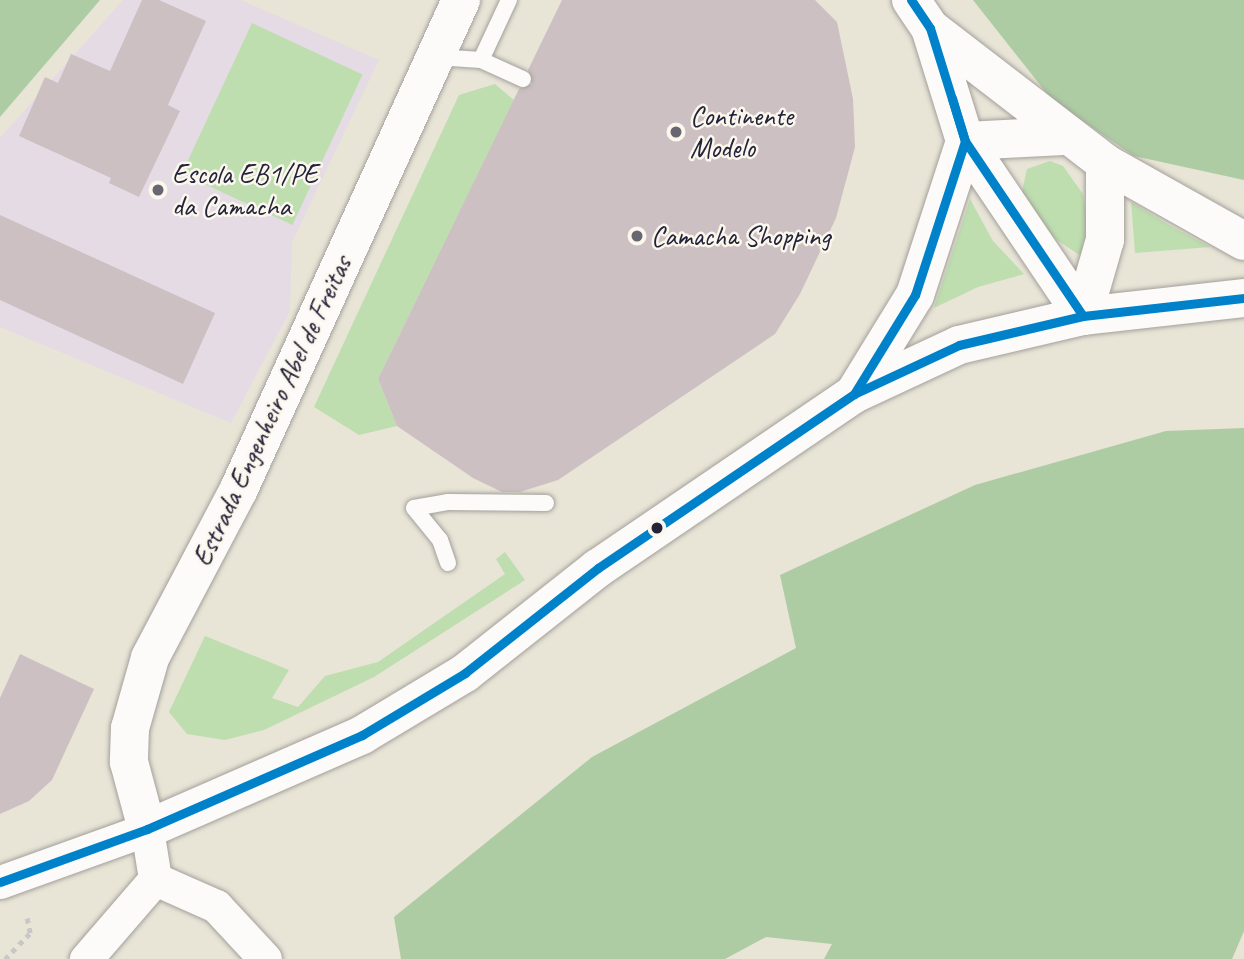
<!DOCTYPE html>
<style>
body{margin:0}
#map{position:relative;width:1244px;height:959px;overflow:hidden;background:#e8e4d6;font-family:Caveat,sans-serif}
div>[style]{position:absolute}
.built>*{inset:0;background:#e5dbe5}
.green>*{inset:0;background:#bedeaf;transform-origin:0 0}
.forest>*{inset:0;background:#adcca3}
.building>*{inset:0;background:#ccc0c3}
.path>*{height:4.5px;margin-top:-2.25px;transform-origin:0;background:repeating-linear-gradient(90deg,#c9c8c7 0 5px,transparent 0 10px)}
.roads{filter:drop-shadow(0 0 2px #a3a09c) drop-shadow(0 0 2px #a3a09c)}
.lane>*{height:16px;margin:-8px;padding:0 8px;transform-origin:8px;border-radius:8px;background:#fcfbf9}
.street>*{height:33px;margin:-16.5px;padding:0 16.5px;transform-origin:16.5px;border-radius:16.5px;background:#fcfbf9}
.secondary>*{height:38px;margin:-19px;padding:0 19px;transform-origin:19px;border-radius:19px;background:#fcfbf9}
.bus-1>*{height:9px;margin:-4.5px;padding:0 4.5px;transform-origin:4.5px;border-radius:4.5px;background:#0082ca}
.dots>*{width:19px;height:19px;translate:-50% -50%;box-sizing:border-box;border:4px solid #fbf7ec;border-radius:50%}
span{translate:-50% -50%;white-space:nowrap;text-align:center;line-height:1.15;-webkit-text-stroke:5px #fbf7ec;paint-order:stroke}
.poi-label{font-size:28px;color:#22223b}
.left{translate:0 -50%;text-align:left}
.street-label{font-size:28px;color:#22223b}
</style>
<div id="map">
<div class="built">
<div style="clip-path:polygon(123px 0,241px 0,379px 60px,292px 242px,290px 311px,231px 423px,0 327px,0 138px)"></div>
</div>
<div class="green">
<div style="left:252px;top:23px;width:122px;height:166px;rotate:25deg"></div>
<div style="clip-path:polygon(495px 84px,514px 100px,378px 379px,397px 426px,359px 435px,314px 407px,459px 95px)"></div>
<div style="clip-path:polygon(1050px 161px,1063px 166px,1083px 194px,1088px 224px,1081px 256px,1054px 238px,1021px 196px,1027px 169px)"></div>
<div style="clip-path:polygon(970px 199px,993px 241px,1024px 274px,978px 287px,934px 308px)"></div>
<div style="clip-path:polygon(1131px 202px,1169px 225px,1210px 247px,1135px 253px)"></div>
<div style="clip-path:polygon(505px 552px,525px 580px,374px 677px,264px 730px,225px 740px,187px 734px,169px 712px,205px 636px,289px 670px,272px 698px,298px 707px,325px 676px,378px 662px,505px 574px,496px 559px)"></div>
</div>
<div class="forest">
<div style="clip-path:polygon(0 0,100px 0,0 117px)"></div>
<div style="clip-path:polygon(973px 0,1244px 0,1244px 180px,1134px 156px,1052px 100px)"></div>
<div style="clip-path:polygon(1244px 428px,1244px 931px,1232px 959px,824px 959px,832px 944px,766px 937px,725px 959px,401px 959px,394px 917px,592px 757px,796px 648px,780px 575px,975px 485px,1166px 431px)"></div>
</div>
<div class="building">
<div style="clip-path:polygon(142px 0,159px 0,206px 21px,168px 105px,180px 111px,139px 197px,109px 183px,111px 178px,19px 136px,45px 77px,58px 83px,71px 54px,110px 71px)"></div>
<div style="clip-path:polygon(562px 0,815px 0,837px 22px,853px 99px,855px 147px,836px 218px,800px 294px,775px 334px,558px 480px,520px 492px,502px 492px,473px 478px,397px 426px,378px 379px,519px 89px,532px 84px,528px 70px)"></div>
<div style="clip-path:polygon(0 215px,215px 313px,183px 384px,0 300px)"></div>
<div style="clip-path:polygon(20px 654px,94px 689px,52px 780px,29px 801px,0 814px,0 698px)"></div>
</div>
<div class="path">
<div style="left:5px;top:959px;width:36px;rotate:-46deg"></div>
<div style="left:30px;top:933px;width:19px;rotate:-102deg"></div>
</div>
<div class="roads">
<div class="lane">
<div style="left:436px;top:57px;width:45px;rotate:3.8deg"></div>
<div style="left:481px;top:60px;width:46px;rotate:24.3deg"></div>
<div style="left:481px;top:60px;width:66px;rotate:-65deg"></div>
<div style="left:448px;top:563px;width:24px;rotate:-109deg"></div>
<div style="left:440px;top:540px;width:41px;rotate:-129.1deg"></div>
<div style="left:414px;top:508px;width:35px;rotate:-10deg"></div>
<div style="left:448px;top:502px;width:98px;rotate:0.6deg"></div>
</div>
<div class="street">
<div style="left:155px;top:879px;width:67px;rotate:23.9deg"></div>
<div style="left:216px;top:906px;width:72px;rotate:47.2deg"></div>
<div style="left:0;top:882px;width:156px;rotate:-19.8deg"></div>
<div style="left:147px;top:829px;width:51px;rotate:80.9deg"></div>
<div style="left:155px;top:879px;width:106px;rotate:130.8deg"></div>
</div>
<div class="secondary">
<div style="left:461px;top:0;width:537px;rotate:114.42deg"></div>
<div style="left:239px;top:489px;width:191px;rotate:117.8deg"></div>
<div style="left:150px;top:658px;width:73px;rotate:105.9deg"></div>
<div style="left:130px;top:728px;width:34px;rotate:92deg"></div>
<div style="left:129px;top:762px;width:69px;rotate:75deg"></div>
<div style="left:147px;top:829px;width:235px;rotate:-23.6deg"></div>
<div style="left:362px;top:735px;width:120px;rotate:-31deg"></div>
<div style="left:465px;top:673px;width:169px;rotate:-38.3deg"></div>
<div style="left:598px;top:568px;width:310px;rotate:-34.2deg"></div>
<div style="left:854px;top:394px;width:116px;rotate:-25deg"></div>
<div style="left:959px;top:345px;width:127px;rotate:-13.2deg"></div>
<div style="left:1083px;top:316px;width:162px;rotate:-6.4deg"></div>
<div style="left:911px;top:0;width:34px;rotate:56deg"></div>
<div style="left:930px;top:28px;width:118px;rotate:72.8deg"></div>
<div style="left:965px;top:141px;width:211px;rotate:56deg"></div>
<div style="left:930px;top:28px;width:221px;rotate:37.6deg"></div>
<div style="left:1105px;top:163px;width:159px;rotate:29.3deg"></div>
<div style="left:965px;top:141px;width:99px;rotate:-2.9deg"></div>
<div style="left:1083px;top:316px;width:79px;rotate:-73.9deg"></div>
<div style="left:1105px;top:240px;width:77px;rotate:-90deg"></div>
<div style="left:854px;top:394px;width:116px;rotate:-58.4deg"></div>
<div style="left:915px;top:295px;width:162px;rotate:-72deg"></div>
</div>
</div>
<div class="bus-1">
<div style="left:952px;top:98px;width:45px;rotate:73.2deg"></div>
<div style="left:965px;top:141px;width:211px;rotate:56deg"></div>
<div style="left:854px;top:394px;width:116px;rotate:-58.4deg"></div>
<div style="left:915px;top:295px;width:162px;rotate:-72deg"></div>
<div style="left:965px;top:141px;width:118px;rotate:-107.2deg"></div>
<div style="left:930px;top:28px;width:34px;rotate:-124deg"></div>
<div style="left:0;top:882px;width:156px;rotate:-19.8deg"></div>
<div style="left:147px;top:829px;width:235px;rotate:-23.6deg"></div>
<div style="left:362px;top:735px;width:120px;rotate:-31deg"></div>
<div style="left:465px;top:673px;width:169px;rotate:-38.3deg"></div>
<div style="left:598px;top:568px;width:310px;rotate:-34.2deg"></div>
<div style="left:854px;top:394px;width:116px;rotate:-25deg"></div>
<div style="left:959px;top:345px;width:127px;rotate:-13.2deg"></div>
<div style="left:1083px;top:316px;width:162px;rotate:-6.4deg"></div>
</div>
<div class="dots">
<div style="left:676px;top:132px;background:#676671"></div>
<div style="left:158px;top:190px;background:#676671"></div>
<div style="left:637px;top:236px;background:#676671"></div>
<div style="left:657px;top:528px;background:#22223b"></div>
</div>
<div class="poi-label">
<span class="left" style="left:690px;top:132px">Continente<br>Modelo</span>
<span class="left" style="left:172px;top:190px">Escola EB1/PE<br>da Camacha</span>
<span class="left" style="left:651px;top:236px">Camacha Shopping</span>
</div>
<div class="street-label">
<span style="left:272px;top:411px;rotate:-65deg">Estrada Engenheiro Abel de Freitas</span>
</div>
</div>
